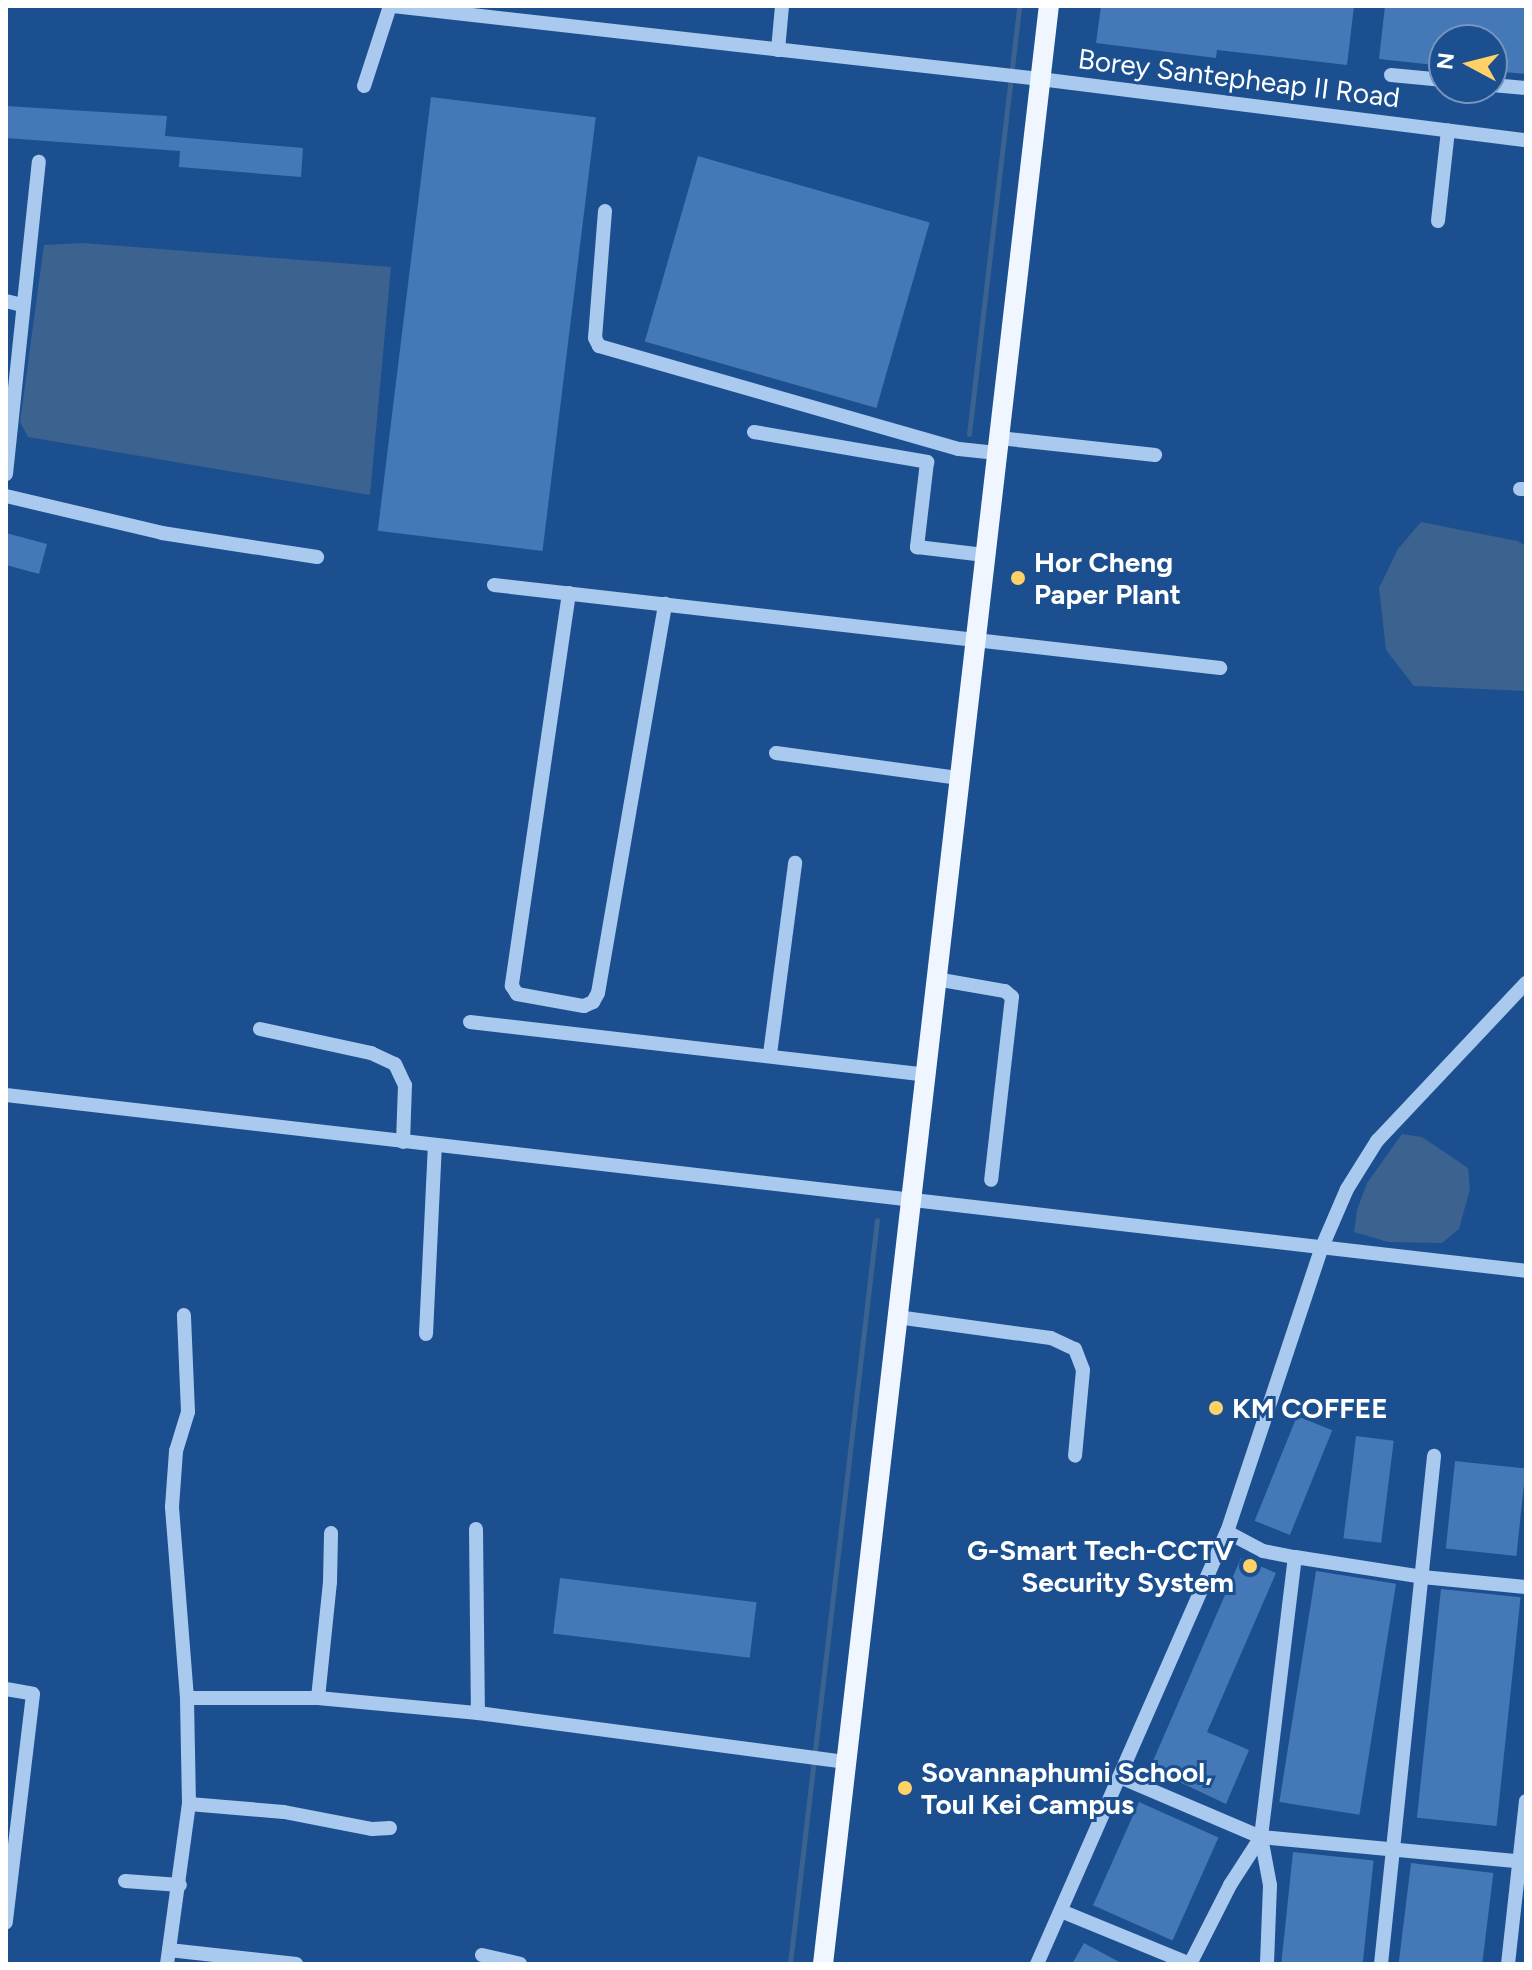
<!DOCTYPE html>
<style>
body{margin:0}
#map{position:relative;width:1532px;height:1970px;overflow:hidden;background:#1b4f8f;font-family:Figtree,sans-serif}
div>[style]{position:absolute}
.water>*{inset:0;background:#3c6290}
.stream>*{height:5px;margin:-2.5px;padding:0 2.5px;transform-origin:2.5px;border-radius:2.5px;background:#3c6290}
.building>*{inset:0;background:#4478b7;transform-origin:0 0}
.minor>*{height:14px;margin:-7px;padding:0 7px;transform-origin:7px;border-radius:7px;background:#a9c9ee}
.major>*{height:20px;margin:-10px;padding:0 10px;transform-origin:10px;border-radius:10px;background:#f0f6ff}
.dots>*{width:22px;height:22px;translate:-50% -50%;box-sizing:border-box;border:4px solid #1b4f8f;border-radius:50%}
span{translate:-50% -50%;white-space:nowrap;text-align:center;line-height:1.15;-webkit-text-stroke:6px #1b4f8f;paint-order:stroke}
.street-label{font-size:28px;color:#fff}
.poi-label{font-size:28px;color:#fff;font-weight:700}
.left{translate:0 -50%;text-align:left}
.right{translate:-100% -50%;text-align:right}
.frame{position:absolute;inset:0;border:8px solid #fff;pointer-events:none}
.north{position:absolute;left:1428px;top:24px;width:80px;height:80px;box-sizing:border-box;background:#1b4f8f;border:2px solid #7695bc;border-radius:50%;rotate:277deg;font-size:22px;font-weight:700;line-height:32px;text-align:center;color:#fff}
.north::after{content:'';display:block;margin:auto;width:28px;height:36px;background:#ffd166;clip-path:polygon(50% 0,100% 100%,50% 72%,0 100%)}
</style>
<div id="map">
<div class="water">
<div style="clip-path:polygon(83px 243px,391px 267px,370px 495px,28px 437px,20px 422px,44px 245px)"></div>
<div style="clip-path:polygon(1421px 522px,1517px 541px,1526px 546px,1526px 691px,1414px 686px,1386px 650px,1379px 588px,1398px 549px)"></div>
<div style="clip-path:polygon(1402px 1134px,1422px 1137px,1468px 1168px,1470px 1189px,1459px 1229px,1442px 1243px,1388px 1242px,1354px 1232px,1357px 1210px,1367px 1183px)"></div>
</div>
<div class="stream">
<div style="left:969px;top:434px;width:431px;rotate:-83.3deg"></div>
<div style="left:790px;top:1964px;width:749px;rotate:-83.33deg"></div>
</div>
<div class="building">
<div style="clip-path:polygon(1101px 6px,1354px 6px,1347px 65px,1217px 50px,1216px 58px,1096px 43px)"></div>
<div style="clip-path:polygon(1385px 6px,1526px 6px,1526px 74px,1492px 71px,1492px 40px,1444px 40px,1444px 66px,1379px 59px)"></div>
<div style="left:431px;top:97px;width:166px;height:437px;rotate:7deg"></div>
<div style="clip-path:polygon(6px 106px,167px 116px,165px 136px,303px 148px,301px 177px,179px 167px,180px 151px,6px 138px)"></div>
<div style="left:698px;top:156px;width:241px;height:193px;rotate:16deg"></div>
<div style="clip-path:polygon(6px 533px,47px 544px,39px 574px,6px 565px)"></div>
<div style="left:1297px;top:1416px;width:38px;height:113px;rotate:22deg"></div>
<div style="left:1356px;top:1436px;width:38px;height:103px;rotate:7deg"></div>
<div style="left:1455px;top:1461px;width:71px;height:88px;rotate:6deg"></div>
<div style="clip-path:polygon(1241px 1558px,1276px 1573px,1207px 1732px,1249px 1750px,1226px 1804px,1150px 1768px)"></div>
<div style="left:1316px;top:1571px;width:81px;height:234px;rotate:9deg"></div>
<div style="left:560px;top:1578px;width:198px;height:56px;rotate:7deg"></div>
<div style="left:1441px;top:1589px;width:80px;height:230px;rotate:6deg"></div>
<div style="left:1139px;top:1802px;width:87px;height:113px;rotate:24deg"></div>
<div style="left:1293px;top:1852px;width:81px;height:113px;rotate:6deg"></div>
<div style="left:1411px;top:1863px;width:83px;height:102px;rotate:7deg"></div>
<div style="clip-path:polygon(1084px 1943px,1123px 1964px,1072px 1964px)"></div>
</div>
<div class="minor">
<div style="left:393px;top:6px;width:651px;rotate:6.44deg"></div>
<div style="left:1040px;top:79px;width:490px;rotate:7.2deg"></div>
<div style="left:778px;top:50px;width:44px;rotate:-84.8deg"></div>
<div style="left:1391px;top:75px;width:53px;rotate:5.4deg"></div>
<div style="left:1492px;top:85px;width:34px;rotate:5deg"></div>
<div style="left:364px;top:86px;width:84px;rotate:-72deg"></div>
<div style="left:605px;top:211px;width:127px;rotate:94.5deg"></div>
<div style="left:595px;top:338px;width:9px;rotate:63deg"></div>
<div style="left:599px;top:346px;width:374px;rotate:16deg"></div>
<div style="left:959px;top:449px;width:38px;rotate:6deg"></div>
<div style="left:1438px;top:221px;width:91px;rotate:-83.7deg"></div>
<div style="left:6px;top:301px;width:16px;rotate:14deg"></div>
<div style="left:754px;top:432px;width:176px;rotate:9.8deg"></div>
<div style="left:927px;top:462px;width:86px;rotate:96.7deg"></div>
<div style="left:917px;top:547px;width:68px;rotate:6.7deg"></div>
<div style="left:999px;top:438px;width:157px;rotate:6.2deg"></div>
<div style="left:6px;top:474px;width:314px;rotate:-84deg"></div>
<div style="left:1520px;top:489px;width:6px"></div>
<div style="left:6px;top:496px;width:160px;rotate:13.3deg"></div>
<div style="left:162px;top:533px;width:157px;rotate:8.8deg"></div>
<div style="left:494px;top:585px;width:731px;rotate:6.52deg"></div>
<div style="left:569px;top:593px;width:397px;rotate:98.3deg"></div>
<div style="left:512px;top:986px;width:9px;rotate:58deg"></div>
<div style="left:517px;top:994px;width:68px;rotate:10.2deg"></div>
<div style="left:584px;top:1006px;width:10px;rotate:-24deg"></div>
<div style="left:593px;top:1002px;width:10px;rotate:-61deg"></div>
<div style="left:598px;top:993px;width:395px;rotate:-80.2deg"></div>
<div style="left:776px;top:753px;width:185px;rotate:7.8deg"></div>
<div style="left:936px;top:979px;width:70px;rotate:9.9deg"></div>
<div style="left:1005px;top:991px;width:9px;rotate:41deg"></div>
<div style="left:1012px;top:997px;width:184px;rotate:96.5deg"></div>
<div style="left:470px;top:1022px;width:459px;rotate:6.6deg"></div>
<div style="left:260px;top:1029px;width:114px;rotate:12.2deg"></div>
<div style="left:371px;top:1053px;width:26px;rotate:25deg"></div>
<div style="left:395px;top:1064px;width:23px;rotate:65deg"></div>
<div style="left:405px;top:1085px;width:57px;rotate:92deg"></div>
<div style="left:770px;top:1054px;width:193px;rotate:-82.5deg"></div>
<div style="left:6px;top:1095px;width:1530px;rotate:6.6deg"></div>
<div style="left:897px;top:1317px;width:155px;rotate:7.8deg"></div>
<div style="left:1051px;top:1338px;width:26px;rotate:25deg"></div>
<div style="left:1075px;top:1349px;width:22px;rotate:69deg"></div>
<div style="left:1083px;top:1370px;width:86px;rotate:95.3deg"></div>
<div style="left:426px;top:1334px;width:188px;rotate:-87.3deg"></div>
<div style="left:476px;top:1529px;width:184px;rotate:89.4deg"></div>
<div style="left:1227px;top:1532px;width:41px;rotate:27.8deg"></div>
<div style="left:1263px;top:1551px;width:33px;rotate:11deg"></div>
<div style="left:1295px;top:1557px;width:129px;rotate:8.9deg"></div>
<div style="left:1422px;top:1577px;width:104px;rotate:5.5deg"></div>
<div style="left:6px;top:1689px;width:27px;rotate:10deg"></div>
<div style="left:33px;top:1694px;width:230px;rotate:96.8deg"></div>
<div style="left:187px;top:1698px;width:131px"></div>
<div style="left:318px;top:1698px;width:161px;rotate:5.4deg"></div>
<div style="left:478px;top:1713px;width:370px;rotate:7.6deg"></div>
<div style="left:318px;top:1698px;width:117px;rotate:-84.1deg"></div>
<div style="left:330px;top:1582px;width:49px;rotate:-88.8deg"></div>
<div style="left:1120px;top:1777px;width:153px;rotate:23.1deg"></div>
<div style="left:1261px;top:1837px;width:266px;rotate:5.4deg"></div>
<div style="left:189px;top:1804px;width:95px;rotate:4.8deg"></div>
<div style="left:284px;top:1812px;width:90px;rotate:10.9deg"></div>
<div style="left:372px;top:1829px;width:18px;rotate:-3deg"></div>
<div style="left:1261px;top:1837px;width:49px;rotate:79.4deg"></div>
<div style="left:1270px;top:1885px;width:79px;rotate:92.2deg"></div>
<div style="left:125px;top:1881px;width:55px;rotate:4.2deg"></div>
<div style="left:1061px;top:1911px;width:139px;rotate:22.3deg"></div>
<div style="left:169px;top:1950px;width:128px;rotate:6.3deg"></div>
<div style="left:482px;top:1955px;width:39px;rotate:13deg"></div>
<div style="left:167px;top:1964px;width:162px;rotate:-82.2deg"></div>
<div style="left:189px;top:1804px;width:106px;rotate:-91.1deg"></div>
<div style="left:187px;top:1698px;width:192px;rotate:-94.5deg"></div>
<div style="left:172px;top:1507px;width:56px;rotate:-85.9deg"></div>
<div style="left:176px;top:1451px;width:41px;rotate:-72.9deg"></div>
<div style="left:188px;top:1412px;width:97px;rotate:-92.4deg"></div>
<div style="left:1037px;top:1964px;width:472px;rotate:-66.3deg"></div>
<div style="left:1227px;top:1532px;width:300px;rotate:-71.6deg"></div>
<div style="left:1322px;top:1247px;width:63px;rotate:-66.7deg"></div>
<div style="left:1347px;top:1189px;width:57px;rotate:-58deg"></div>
<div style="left:1377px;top:1141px;width:217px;rotate:-46.7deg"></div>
<div style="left:1190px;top:1964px;width:89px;rotate:-63.1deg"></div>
<div style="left:1230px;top:1885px;width:57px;rotate:-57.1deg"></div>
<div style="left:1261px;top:1837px;width:282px;rotate:-83.1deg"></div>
<div style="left:1381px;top:1964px;width:511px;rotate:-84.04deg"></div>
<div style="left:1508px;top:1964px;width:164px;rotate:-83.7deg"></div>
</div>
<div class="major">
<div style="left:823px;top:1964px;width:1971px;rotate:-83.42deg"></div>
</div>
<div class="dots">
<div style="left:1018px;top:578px;background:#ffd166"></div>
<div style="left:1216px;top:1408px;background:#ffd166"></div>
<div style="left:1250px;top:1566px;background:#ffd166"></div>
<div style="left:905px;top:1788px;background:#ffd166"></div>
</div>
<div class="street-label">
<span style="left:1239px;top:78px;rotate:7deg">Borey Santepheap II Road</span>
</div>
<div class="poi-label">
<span class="left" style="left:1034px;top:578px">Hor Cheng<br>Paper Plant</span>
<span class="left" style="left:1232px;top:1408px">KM COFFEE</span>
<span class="right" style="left:1234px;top:1566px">G-Smart Tech-CCTV<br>Security System</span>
<span class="left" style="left:921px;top:1788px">Sovannaphumi School,<br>Toul Kei Campus</span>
</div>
<div class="frame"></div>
<div class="north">N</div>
</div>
